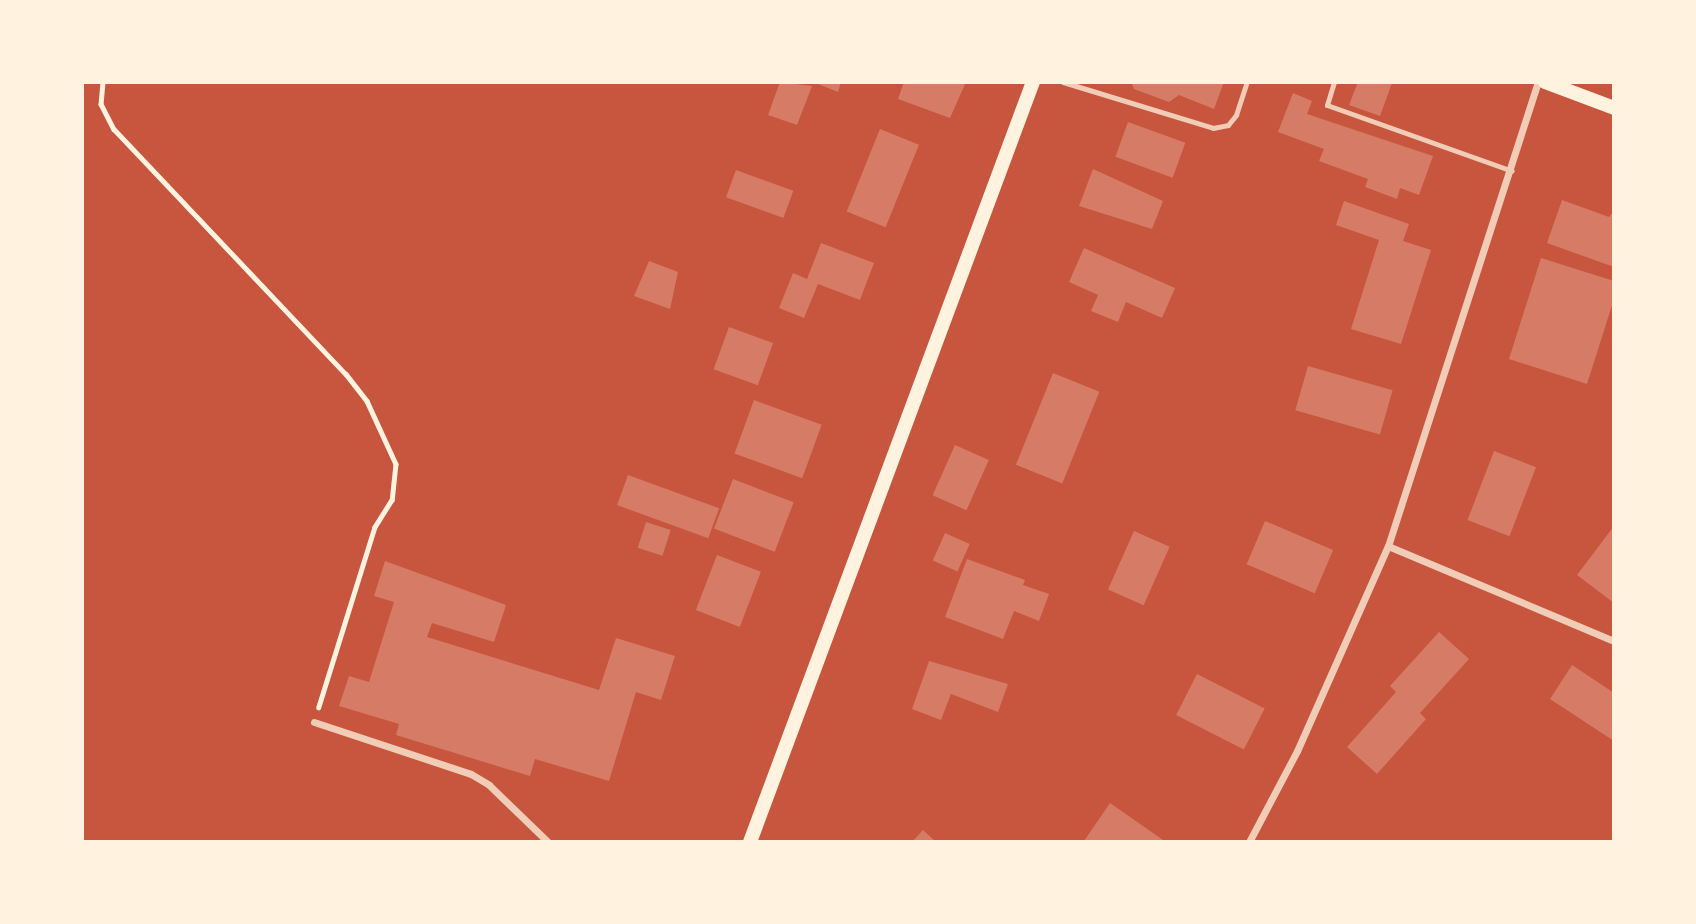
<!DOCTYPE html>
<style>
body{margin:0}
#map{position:relative;width:1696px;height:924px;overflow:hidden;background:#c8553d;font-family:Signika,sans-serif}
div>[style]{position:absolute}
.building>*{inset:0;background:#d67c66;transform-origin:0 0}
.path>*{height:4.5px;margin:-2.25px;padding:0 2.25px;transform-origin:2.25px;border-radius:2.25px;background:#fff3e0}
.service>*{height:5px;margin:-2.5px;padding:0 2.5px;transform-origin:2.5px;border-radius:2.5px;background:#f1ccb7}
.minor>*{height:7px;margin:-3.5px;padding:0 3.5px;transform-origin:3.5px;border-radius:3.5px;background:#f1ccb7}
.secondary>*{height:14px;margin:-7px;padding:0 7px;transform-origin:7px;border-radius:7px;background:#fff3e0}
span{translate:-50% -50%;white-space:nowrap;text-align:center;line-height:1.15;-webkit-text-stroke:7px #fff3e0;paint-order:stroke}
.frame{position:absolute;inset:0;border:84px solid #fff3e0;pointer-events:none}
</style>
<div id="map">
<div class="building">
<div style="clip-path:polygon(780px 82px,812px 86px,797px 125px,768px 115px)"></div>
<div style="clip-path:polygon(813px 82px,841px 82px,838px 92px)"></div>
<div style="clip-path:polygon(904px 82px,962px 82px,965px 84px,950px 118px,898px 99px)"></div>
<div style="clip-path:polygon(1131px 82px,1224px 82px,1214px 109px,1179px 95px,1169px 102px,1134px 89px)"></div>
<div style="clip-path:polygon(1358px 82px,1392px 83px,1380px 116px,1349px 105px)"></div>
<div style="clip-path:polygon(1293px 93px,1312px 101px,1307px 114px,1433px 156px,1419px 195px,1400px 188px,1397px 199px,1365px 187px,1368px 179px,1319px 161px,1324px 149px,1278px 132px)"></div>
<div style="left:1128px;top:122px;width:61px;height:37px;rotate:20deg"></div>
<div style="left:880px;top:129px;width:42px;height:89px;rotate:22deg"></div>
<div style="clip-path:polygon(1093px 169px,1163px 201px,1152px 229px,1079px 206px)"></div>
<div style="left:736px;top:170px;width:61px;height:29px;rotate:20deg"></div>
<div style="clip-path:polygon(1562px 200px,1609px 217px,1614px 211px,1614px 267px,1547px 243px)"></div>
<div style="clip-path:polygon(1344px 201px,1409px 224px,1403px 241px,1431px 250px,1401px 344px,1351px 329px,1379px 240px,1336px 225px)"></div>
<div style="clip-path:polygon(821px 243px,874px 263px,860px 300px,818px 284px,804px 318px,779px 308px,793px 273px,807px 279px)"></div>
<div style="clip-path:polygon(1084px 248px,1175px 288px,1162px 318px,1126px 302px,1118px 322px,1091px 311px,1098px 295px,1069px 282px)"></div>
<div style="clip-path:polygon(1541px 258px,1614px 281px,1614px 299px,1587px 384px,1509px 359px)"></div>
<div style="clip-path:polygon(649px 261px,678px 272px,670px 309px,634px 296px)"></div>
<div style="left:729px;top:327px;width:47px;height:45px;rotate:20deg"></div>
<div style="left:1308px;top:366px;width:88px;height:46px;rotate:16deg"></div>
<div style="left:1053px;top:373px;width:50px;height:99px;rotate:22deg"></div>
<div style="left:754px;top:400px;width:72px;height:57px;rotate:20deg"></div>
<div style="left:955px;top:445px;width:37px;height:55px;rotate:24deg"></div>
<div style="left:1494px;top:451px;width:45px;height:74px;rotate:21deg"></div>
<div style="left:628px;top:475px;width:97px;height:32px;rotate:20deg"></div>
<div style="left:733px;top:479px;width:65px;height:53px;rotate:21deg"></div>
<div style="left:1265px;top:521px;width:74px;height:47px;rotate:23deg"></div>
<div style="left:646px;top:522px;width:26px;height:27px;rotate:18deg"></div>
<div style="clip-path:polygon(1614px 526px,1614px 603px,1577px 575px)"></div>
<div style="left:1134px;top:531px;width:39px;height:64px;rotate:24deg"></div>
<div style="left:945px;top:533px;width:27px;height:30px;rotate:24deg"></div>
<div style="left:717px;top:555px;width:47px;height:59px;rotate:21deg"></div>
<div style="clip-path:polygon(967px 559px,1025px 580px,1023px 585px,1049px 594px,1039px 621px,1014px 611px,1003px 639px,945px 617px)"></div>
<div style="clip-path:polygon(385px 561px,506px 605px,494px 642px,432px 623px,427px 637px,599px 690px,616px 638px,675px 656px,661px 700px,636px 692px,609px 781px,535px 759px,530px 776px,396px 735px,399px 724px,339px 706px,349px 676px,369px 682px,394px 602px,374px 596px)"></div>
<div style="clip-path:polygon(1439px 632px,1469px 659px,1420px 713px,1426px 719px,1377px 774px,1347px 747px,1396px 692px,1390px 686px)"></div>
<div style="clip-path:polygon(929px 661px,1008px 684px,998px 712px,951px 694px,941px 720px,912px 709px)"></div>
<div style="clip-path:polygon(1572px 665px,1614px 693px,1614px 741px,1550px 699px)"></div>
<div style="left:1197px;top:674px;width:76px;height:46px;rotate:27deg"></div>
<div style="clip-path:polygon(1110px 803px,1166px 842px,1084px 841px)"></div>
<div style="clip-path:polygon(923px 830px,936px 842px,912px 842px)"></div>
</div>
<div class="path">
<div style="left:103px;top:82px;width:22px;rotate:95deg"></div>
<div style="left:101px;top:104px;width:28px;rotate:63deg"></div>
<div style="left:114px;top:129px;width:337px;rotate:46.6deg"></div>
<div style="left:346px;top:374px;width:34px;rotate:52deg"></div>
<div style="left:367px;top:401px;width:69px;rotate:65.3deg"></div>
<div style="left:396px;top:464px;width:36px;rotate:96deg"></div>
<div style="left:392px;top:500px;width:32px;rotate:122deg"></div>
<div style="left:375px;top:527px;width:189px;rotate:107.3deg"></div>
</div>
<div class="service">
<div style="left:1063px;top:82px;width:157px;rotate:17deg"></div>
<div style="left:1213px;top:128px;width:15px;rotate:-11deg"></div>
<div style="left:1228px;top:125px;width:13px;rotate:-51deg"></div>
<div style="left:1236px;top:115px;width:35px;rotate:-72deg"></div>
<div style="left:1334px;top:82px;width:24px;rotate:107deg"></div>
<div style="left:1327px;top:105px;width:196px;rotate:19.6deg"></div>
</div>
<div class="minor">
<div style="left:1388px;top:546px;width:245px;rotate:22.8deg"></div>
<div style="left:314px;top:722px;width:165px;rotate:18.3deg"></div>
<div style="left:471px;top:774px;width:21px;rotate:31deg"></div>
<div style="left:489px;top:785px;width:82px;rotate:44deg"></div>
<div style="left:1249px;top:842px;width:103px;rotate:-62.2deg"></div>
<div style="left:1297px;top:751px;width:224px;rotate:-66.1deg"></div>
<div style="left:1388px;top:546px;width:488px;rotate:-72.1deg"></div>
</div>
<div class="secondary">
<div style="left:1545px;top:82px;width:74px;rotate:20.6deg"></div>
<div style="left:750px;top:842px;width:811px;rotate:-69.58deg"></div>
</div>
<div class="frame"></div>
</div>
